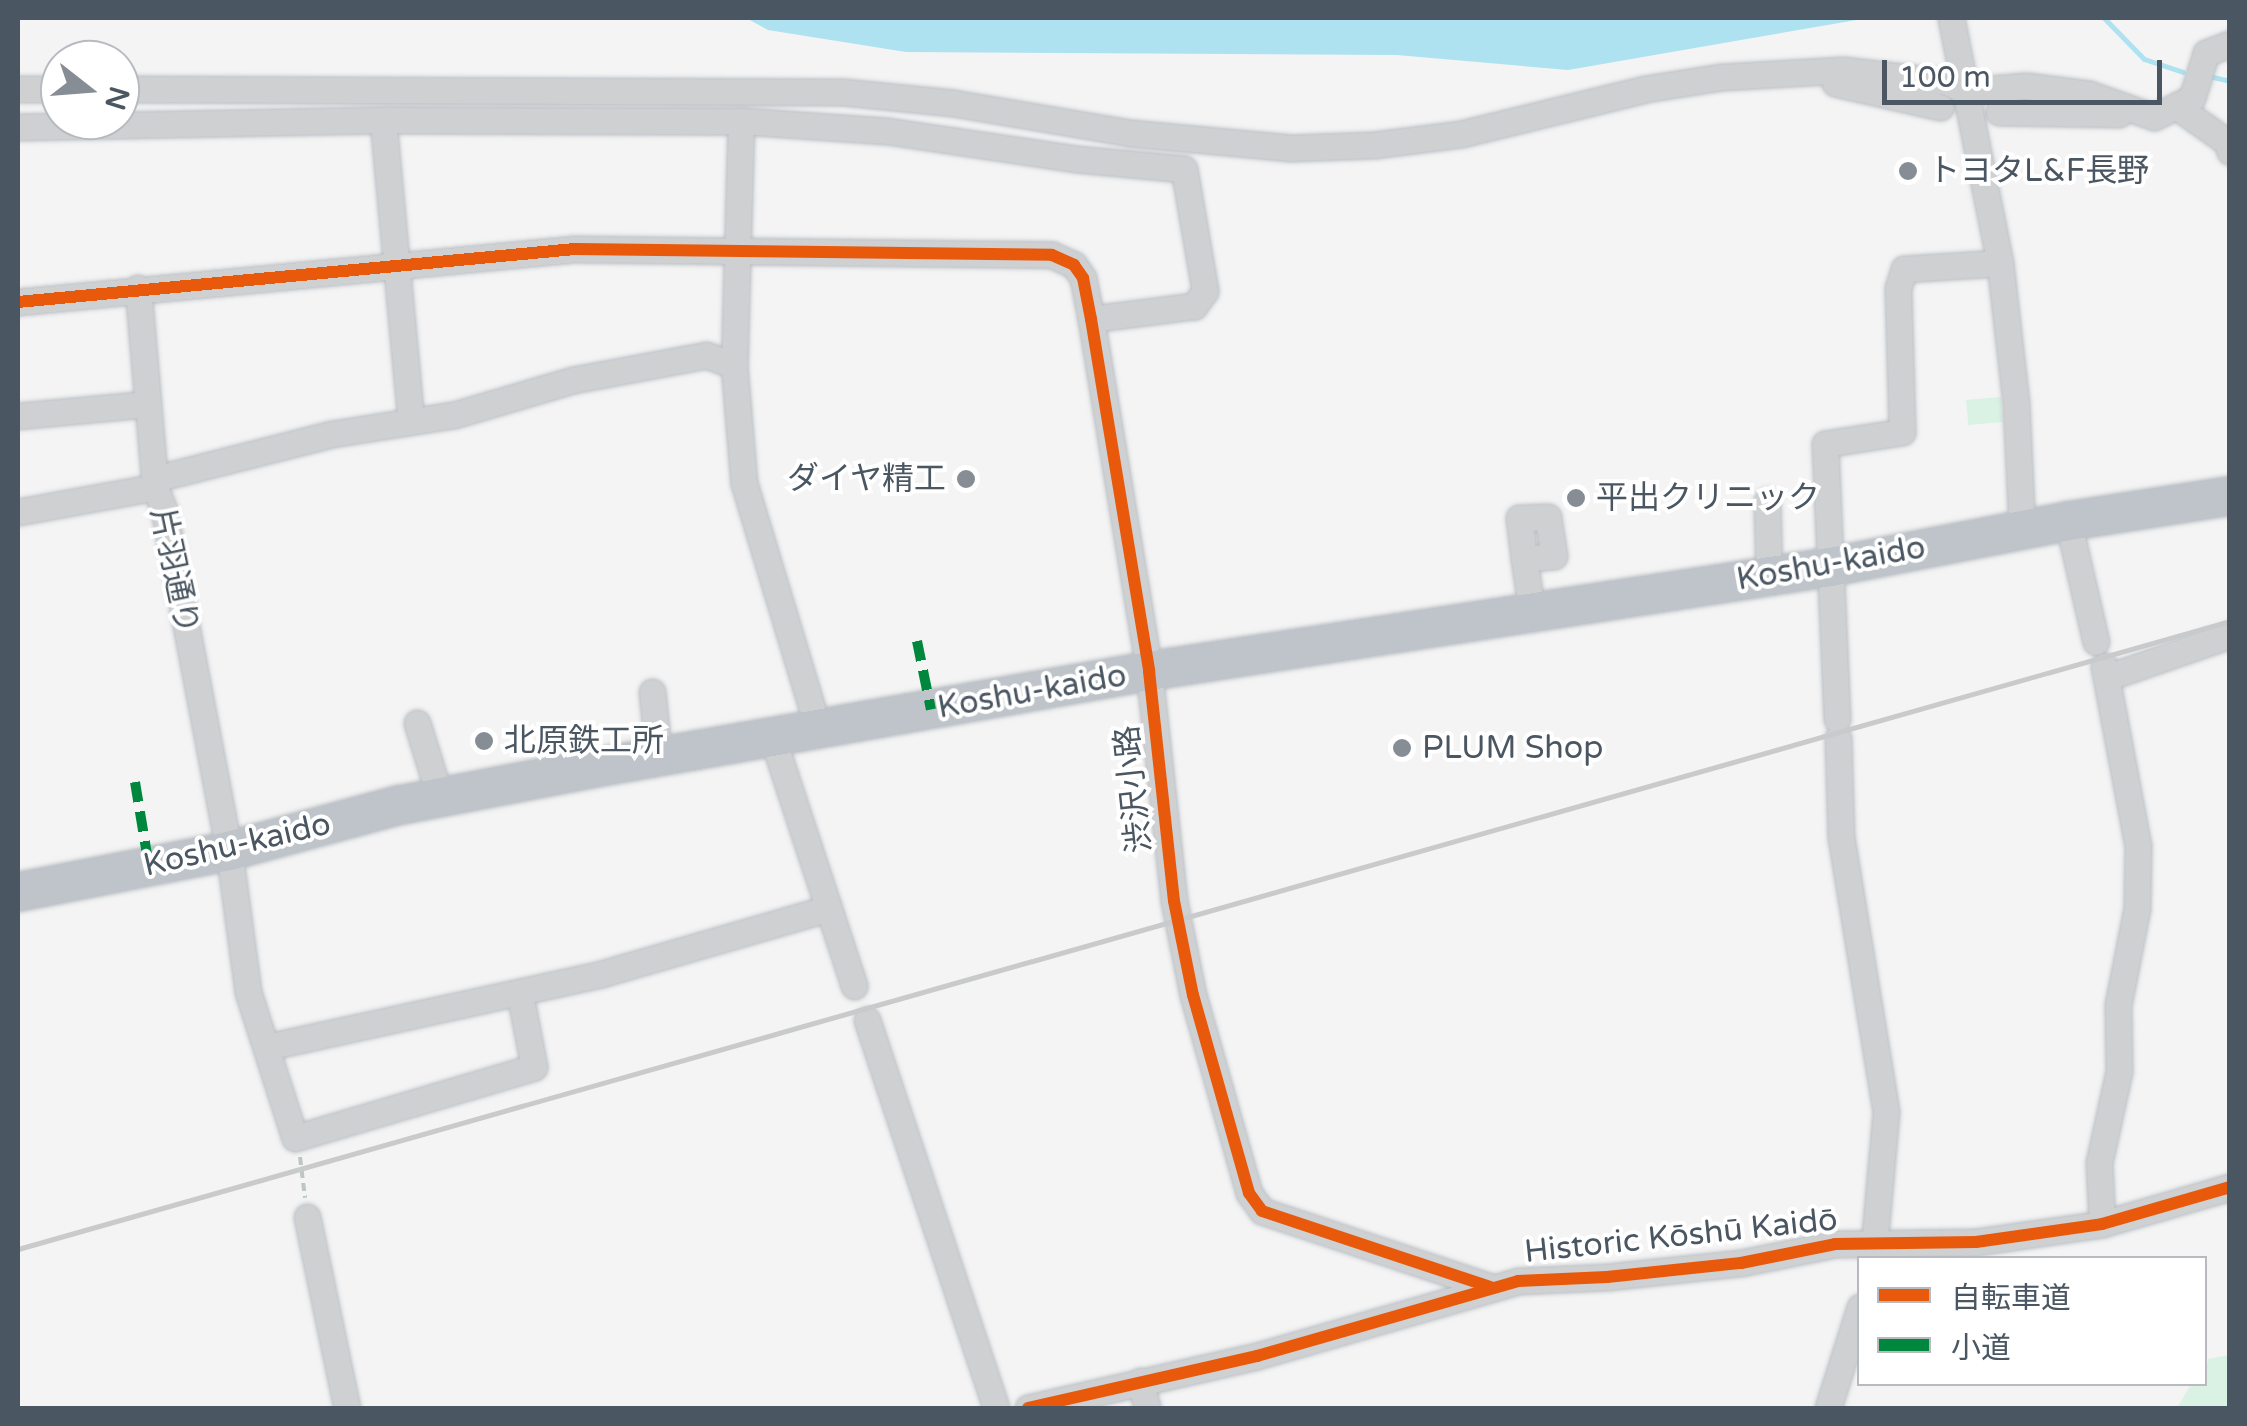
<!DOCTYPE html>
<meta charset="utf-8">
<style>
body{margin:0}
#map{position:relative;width:2247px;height:1426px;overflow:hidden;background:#f4f4f4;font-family:"Varela Round","Noto Sans JP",sans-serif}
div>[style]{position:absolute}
.green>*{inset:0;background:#d9f2e3;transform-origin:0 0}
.water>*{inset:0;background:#aee2f0}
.stream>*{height:5px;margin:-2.5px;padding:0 2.5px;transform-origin:2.5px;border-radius:2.5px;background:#aee2f0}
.path>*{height:4px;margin-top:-2px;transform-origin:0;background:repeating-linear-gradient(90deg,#bcc7c4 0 8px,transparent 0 13px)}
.roads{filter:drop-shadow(0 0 2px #b9bec3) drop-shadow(0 0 2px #b9bec3)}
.minor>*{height:25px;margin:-12.5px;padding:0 12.5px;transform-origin:12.5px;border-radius:12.5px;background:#ced0d2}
.highway>*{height:38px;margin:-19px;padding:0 19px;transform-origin:19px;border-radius:19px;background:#bec4c9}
.rail>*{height:5px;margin:-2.5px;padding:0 2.5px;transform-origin:2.5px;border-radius:2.5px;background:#c9cacc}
.quiet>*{height:10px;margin-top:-5px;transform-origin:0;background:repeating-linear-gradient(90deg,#00873e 0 20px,transparent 0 30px)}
.cycleway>*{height:12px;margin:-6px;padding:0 6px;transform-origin:6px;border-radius:6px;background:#e8590c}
.dots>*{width:28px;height:28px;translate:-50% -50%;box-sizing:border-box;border:5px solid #fff;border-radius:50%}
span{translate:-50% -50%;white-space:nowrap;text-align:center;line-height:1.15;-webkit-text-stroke:8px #fff;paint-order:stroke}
.poi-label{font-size:32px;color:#4a5661}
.left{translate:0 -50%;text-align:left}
.right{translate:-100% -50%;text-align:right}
.street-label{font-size:32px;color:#4a5661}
.frame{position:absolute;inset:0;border:20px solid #4a5661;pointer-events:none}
.legend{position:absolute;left:1857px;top:1256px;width:350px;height:130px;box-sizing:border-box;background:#fff;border:2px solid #b7bbc0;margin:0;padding:12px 18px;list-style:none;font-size:30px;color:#4a5661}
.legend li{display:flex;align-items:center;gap:20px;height:50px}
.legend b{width:50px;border:2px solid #b7bbc0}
.north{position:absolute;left:40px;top:40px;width:100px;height:100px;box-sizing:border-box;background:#fff;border:2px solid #b7bbc0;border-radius:50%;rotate:107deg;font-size:28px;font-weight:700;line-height:40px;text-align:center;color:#4a5661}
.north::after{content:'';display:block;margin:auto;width:35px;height:45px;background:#868d94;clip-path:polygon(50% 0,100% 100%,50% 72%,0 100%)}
.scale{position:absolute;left:1882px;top:60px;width:280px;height:45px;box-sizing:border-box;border:5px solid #4a5661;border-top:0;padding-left:12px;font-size:30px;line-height:35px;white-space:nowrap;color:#4a5661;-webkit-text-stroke:8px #fff;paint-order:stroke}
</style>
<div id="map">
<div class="green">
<div style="left:2001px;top:397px;width:25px;height:35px;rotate:85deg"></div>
<div style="clip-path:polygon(2229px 1355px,2229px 1408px,2177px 1408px,2191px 1384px,2204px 1384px,2208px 1359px)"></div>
</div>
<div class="water">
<div style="clip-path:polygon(746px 18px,1868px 18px,1568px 70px,1397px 55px,906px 52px,768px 30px)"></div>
</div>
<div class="stream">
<div style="left:2104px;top:18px;width:57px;rotate:45.7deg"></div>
<div style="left:2144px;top:59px;width:41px;rotate:18.4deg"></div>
<div style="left:2213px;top:77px;width:17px;rotate:13deg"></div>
</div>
<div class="path">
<div style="left:300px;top:1157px;width:41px;rotate:83deg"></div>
</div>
<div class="roads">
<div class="minor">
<div style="left:1951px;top:18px;width:250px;rotate:78.7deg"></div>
<div style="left:2000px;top:263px;width:141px;rotate:83.5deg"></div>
<div style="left:2016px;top:403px;width:127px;rotate:87.3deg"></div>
<div style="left:1835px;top:83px;width:108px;rotate:12.9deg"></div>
<div style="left:18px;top:89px;width:42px"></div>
<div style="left:120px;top:89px;width:723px;rotate:0.24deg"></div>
<div style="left:843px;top:92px;width:111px;rotate:5.7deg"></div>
<div style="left:953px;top:103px;width:180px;rotate:9.6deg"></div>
<div style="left:1130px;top:133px;width:162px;rotate:5.3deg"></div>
<div style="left:1291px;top:148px;width:83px;rotate:-2.1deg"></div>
<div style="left:1374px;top:145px;width:88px;rotate:-7.2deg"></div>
<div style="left:1461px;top:134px;width:189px;rotate:-13.7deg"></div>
<div style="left:1645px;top:89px;width:78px;rotate:-8.9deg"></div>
<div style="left:1722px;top:77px;width:121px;rotate:-3.3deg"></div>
<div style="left:1843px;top:70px;width:105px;rotate:6.6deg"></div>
<div style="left:1947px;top:82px;width:20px;rotate:27deg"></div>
<div style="left:1965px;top:91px;width:61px;rotate:-4.7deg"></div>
<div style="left:2026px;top:86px;width:64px;rotate:7.2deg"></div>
<div style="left:2089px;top:94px;width:69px;rotate:19.5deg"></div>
<div style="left:2154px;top:117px;width:42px;rotate:-26.6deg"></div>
<div style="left:2192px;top:98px;width:47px;rotate:-72.7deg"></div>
<div style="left:2206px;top:53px;width:26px;rotate:-21deg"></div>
<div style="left:2176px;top:106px;width:62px;rotate:35.2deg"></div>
<div style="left:2227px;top:142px;width:10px;rotate:73deg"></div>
<div style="left:1999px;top:112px;width:120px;rotate:1deg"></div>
<div style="left:383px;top:120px;width:301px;rotate:84.7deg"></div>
<div style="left:741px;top:121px;width:146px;rotate:3.9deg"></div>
<div style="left:887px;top:131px;width:191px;rotate:8.4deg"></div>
<div style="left:1076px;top:159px;width:108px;rotate:5.3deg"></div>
<div style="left:1184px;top:169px;width:124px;rotate:80.2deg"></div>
<div style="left:1205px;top:291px;width:19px;rotate:126deg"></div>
<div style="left:1194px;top:306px;width:104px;rotate:172.8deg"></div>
<div style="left:18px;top:127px;width:365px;rotate:-1.1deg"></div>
<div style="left:383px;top:120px;width:358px;rotate:0.2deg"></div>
<div style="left:741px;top:121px;width:244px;rotate:91.6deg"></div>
<div style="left:734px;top:365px;width:118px;rotate:85.2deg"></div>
<div style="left:744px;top:483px;width:259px;rotate:73.2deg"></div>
<div style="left:138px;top:288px;width:200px;rotate:85.1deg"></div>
<div style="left:155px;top:487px;width:25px;rotate:69deg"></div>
<div style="left:164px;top:510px;width:347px;rotate:79.2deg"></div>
<div style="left:229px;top:851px;width:142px;rotate:82.3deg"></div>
<div style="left:248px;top:992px;width:153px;rotate:72.2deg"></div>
<div style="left:295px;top:1138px;width:249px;rotate:-16.5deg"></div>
<div style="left:534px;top:1067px;width:74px;rotate:-100.9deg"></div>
<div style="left:18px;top:302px;width:560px;rotate:-5.44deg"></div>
<div style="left:575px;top:249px;width:477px;rotate:0.7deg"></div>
<div style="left:1052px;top:255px;width:24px;rotate:24deg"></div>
<div style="left:1074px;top:265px;width:16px;rotate:55deg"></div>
<div style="left:1083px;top:278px;width:42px;rotate:79deg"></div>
<div style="left:1091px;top:319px;width:357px;rotate:80.6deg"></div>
<div style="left:1149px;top:671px;width:231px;rotate:83.8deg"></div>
<div style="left:1174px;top:901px;width:96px;rotate:78.6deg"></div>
<div style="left:1193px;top:995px;width:206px;rotate:74.2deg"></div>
<div style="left:1249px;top:1193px;width:22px;rotate:54deg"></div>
<div style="left:1262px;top:1211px;width:240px;rotate:18.4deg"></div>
<div style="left:18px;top:416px;width:130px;rotate:-5.3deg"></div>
<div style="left:154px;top:479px;width:184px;rotate:-14.2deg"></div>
<div style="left:332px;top:434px;width:123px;rotate:-8.9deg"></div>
<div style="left:454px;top:415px;width:124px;rotate:-16.4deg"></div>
<div style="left:573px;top:380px;width:135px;rotate:-10.6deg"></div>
<div style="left:706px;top:355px;width:30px;rotate:20deg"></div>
<div style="left:1767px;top:501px;width:75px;rotate:88.5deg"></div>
<div style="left:18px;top:512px;width:139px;rotate:-10.3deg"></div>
<div style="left:2068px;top:521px;width:124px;rotate:77deg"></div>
<div style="left:1524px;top:559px;width:30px;rotate:-6deg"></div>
<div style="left:1554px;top:556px;width:39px;rotate:-99deg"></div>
<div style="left:1548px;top:517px;width:29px;rotate:178deg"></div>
<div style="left:1519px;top:518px;width:41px;rotate:83deg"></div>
<div style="left:1524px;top:559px;width:53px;rotate:81.3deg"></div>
<div style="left:2108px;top:677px;width:129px;rotate:-19deg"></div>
<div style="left:652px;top:692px;width:65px;rotate:83.9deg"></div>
<div style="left:1837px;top:719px;width:275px;rotate:-92.5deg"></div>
<div style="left:1825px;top:444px;width:78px;rotate:-8.9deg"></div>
<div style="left:1902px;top:432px;width:144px;rotate:-91.6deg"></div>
<div style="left:1898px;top:288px;width:20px;rotate:-72deg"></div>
<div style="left:1904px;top:269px;width:96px;rotate:-3.6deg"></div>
<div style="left:417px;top:723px;width:77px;rotate:72.7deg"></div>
<div style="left:1838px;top:738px;width:99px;rotate:88.3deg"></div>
<div style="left:1841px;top:837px;width:279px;rotate:80.7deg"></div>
<div style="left:1886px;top:1112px;width:147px;rotate:95.1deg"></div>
<div style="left:773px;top:739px;width:260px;rotate:71.8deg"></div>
<div style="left:867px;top:1020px;width:409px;rotate:71.6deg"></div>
<div style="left:267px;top:1047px;width:342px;rotate:-12.3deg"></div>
<div style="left:601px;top:974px;width:237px;rotate:-16.1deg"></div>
<div style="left:307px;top:1217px;width:195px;rotate:78.2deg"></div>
<div style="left:2102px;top:1224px;width:61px;rotate:-92.8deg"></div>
<div style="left:2099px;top:1163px;width:94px;rotate:-77.7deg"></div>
<div style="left:2119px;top:1071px;width:66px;rotate:-90.9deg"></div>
<div style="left:2118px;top:1005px;width:99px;rotate:-78.9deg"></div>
<div style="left:2137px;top:908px;width:62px;rotate:-89.1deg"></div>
<div style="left:2138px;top:846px;width:183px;rotate:-100.7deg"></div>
<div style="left:1140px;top:1381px;width:28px;rotate:75deg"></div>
<div style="left:1028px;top:1408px;width:235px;rotate:-12.8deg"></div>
<div style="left:1257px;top:1356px;width:272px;rotate:-16deg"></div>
<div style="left:1518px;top:1281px;width:89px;rotate:-2.6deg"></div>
<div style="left:1607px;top:1277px;width:135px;rotate:-6deg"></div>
<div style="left:1741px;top:1263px;width:96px;rotate:-11.4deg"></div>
<div style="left:1835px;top:1244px;width:141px;rotate:-0.8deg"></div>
<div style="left:1976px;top:1242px;width:127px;rotate:-8.1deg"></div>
<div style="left:2102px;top:1224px;width:133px;rotate:-16.1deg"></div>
<div style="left:1828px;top:1408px;width:106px;rotate:-72.4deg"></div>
</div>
<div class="highway">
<div style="left:18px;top:892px;width:215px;rotate:-11deg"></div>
<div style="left:229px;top:851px;width:177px;rotate:-15.1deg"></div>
<div style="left:400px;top:805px;width:197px;rotate:-10.8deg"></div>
<div style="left:594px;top:768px;width:563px;rotate:-9.91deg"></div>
<div style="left:1149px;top:671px;width:689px;rotate:-8.68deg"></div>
<div style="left:1830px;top:567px;width:242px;rotate:-10.9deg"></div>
<div style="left:2068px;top:521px;width:164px;rotate:-8.8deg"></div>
</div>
</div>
<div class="rail">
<div style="left:18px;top:1249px;width:2299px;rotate:-15.85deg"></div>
</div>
<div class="quiet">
<div style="left:917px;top:641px;width:70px;rotate:78.5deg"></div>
<div style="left:135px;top:782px;width:86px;rotate:80.6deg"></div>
</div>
<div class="cycleway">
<div style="left:18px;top:302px;width:560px;rotate:-5.44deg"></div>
<div style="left:575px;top:249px;width:477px;rotate:0.7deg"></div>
<div style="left:1052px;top:255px;width:24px;rotate:24deg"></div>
<div style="left:1074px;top:265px;width:16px;rotate:55deg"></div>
<div style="left:1083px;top:278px;width:42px;rotate:79deg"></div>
<div style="left:1091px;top:319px;width:357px;rotate:80.6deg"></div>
<div style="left:1149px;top:671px;width:231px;rotate:83.8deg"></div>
<div style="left:1174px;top:901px;width:96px;rotate:78.6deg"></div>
<div style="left:1193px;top:995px;width:206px;rotate:74.2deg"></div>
<div style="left:1249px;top:1193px;width:22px;rotate:54deg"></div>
<div style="left:1262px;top:1211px;width:240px;rotate:18.4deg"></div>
<div style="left:1028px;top:1408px;width:235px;rotate:-12.8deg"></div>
<div style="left:1257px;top:1356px;width:272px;rotate:-16deg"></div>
<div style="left:1518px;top:1281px;width:89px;rotate:-2.6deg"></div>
<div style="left:1607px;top:1277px;width:135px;rotate:-6deg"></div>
<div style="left:1741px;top:1263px;width:96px;rotate:-11.4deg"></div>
<div style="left:1835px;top:1244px;width:141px;rotate:-0.8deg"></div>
<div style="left:1976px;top:1242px;width:127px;rotate:-8.1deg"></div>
<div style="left:2102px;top:1224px;width:133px;rotate:-16.1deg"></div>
</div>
<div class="dots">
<div style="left:1908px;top:171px;background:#868d94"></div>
<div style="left:966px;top:479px;background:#868d94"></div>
<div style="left:1576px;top:498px;background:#868d94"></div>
<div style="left:484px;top:741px;background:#868d94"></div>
<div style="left:1402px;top:748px;background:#868d94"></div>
</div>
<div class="poi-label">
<span class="left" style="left:1928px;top:171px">トヨタL&amp;F長野</span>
<span class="right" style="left:946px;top:479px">ダイヤ精工</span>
<span class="left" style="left:1596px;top:498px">平出クリニック</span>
<span class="left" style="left:504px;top:741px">北原鉄工所</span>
<span class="left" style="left:1422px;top:748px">PLUM Shop</span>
</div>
<div class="street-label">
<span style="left:1831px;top:564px;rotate:-10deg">Koshu-kaido</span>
<span style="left:174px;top:571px;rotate:78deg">片羽通り</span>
<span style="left:1032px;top:692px;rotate:-10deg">Koshu-kaido</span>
<span style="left:1134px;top:789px;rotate:-96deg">渋沢小路</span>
<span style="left:237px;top:845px;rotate:-13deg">Koshu-kaido</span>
<span style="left:1681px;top:1236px;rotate:-6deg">Historic Kōshū Kaidō</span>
</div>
<div class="frame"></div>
<ul class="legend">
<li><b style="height:12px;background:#e8590c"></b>自転車道</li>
<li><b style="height:12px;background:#00873e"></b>小道</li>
</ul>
<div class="north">N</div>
<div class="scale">100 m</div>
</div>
